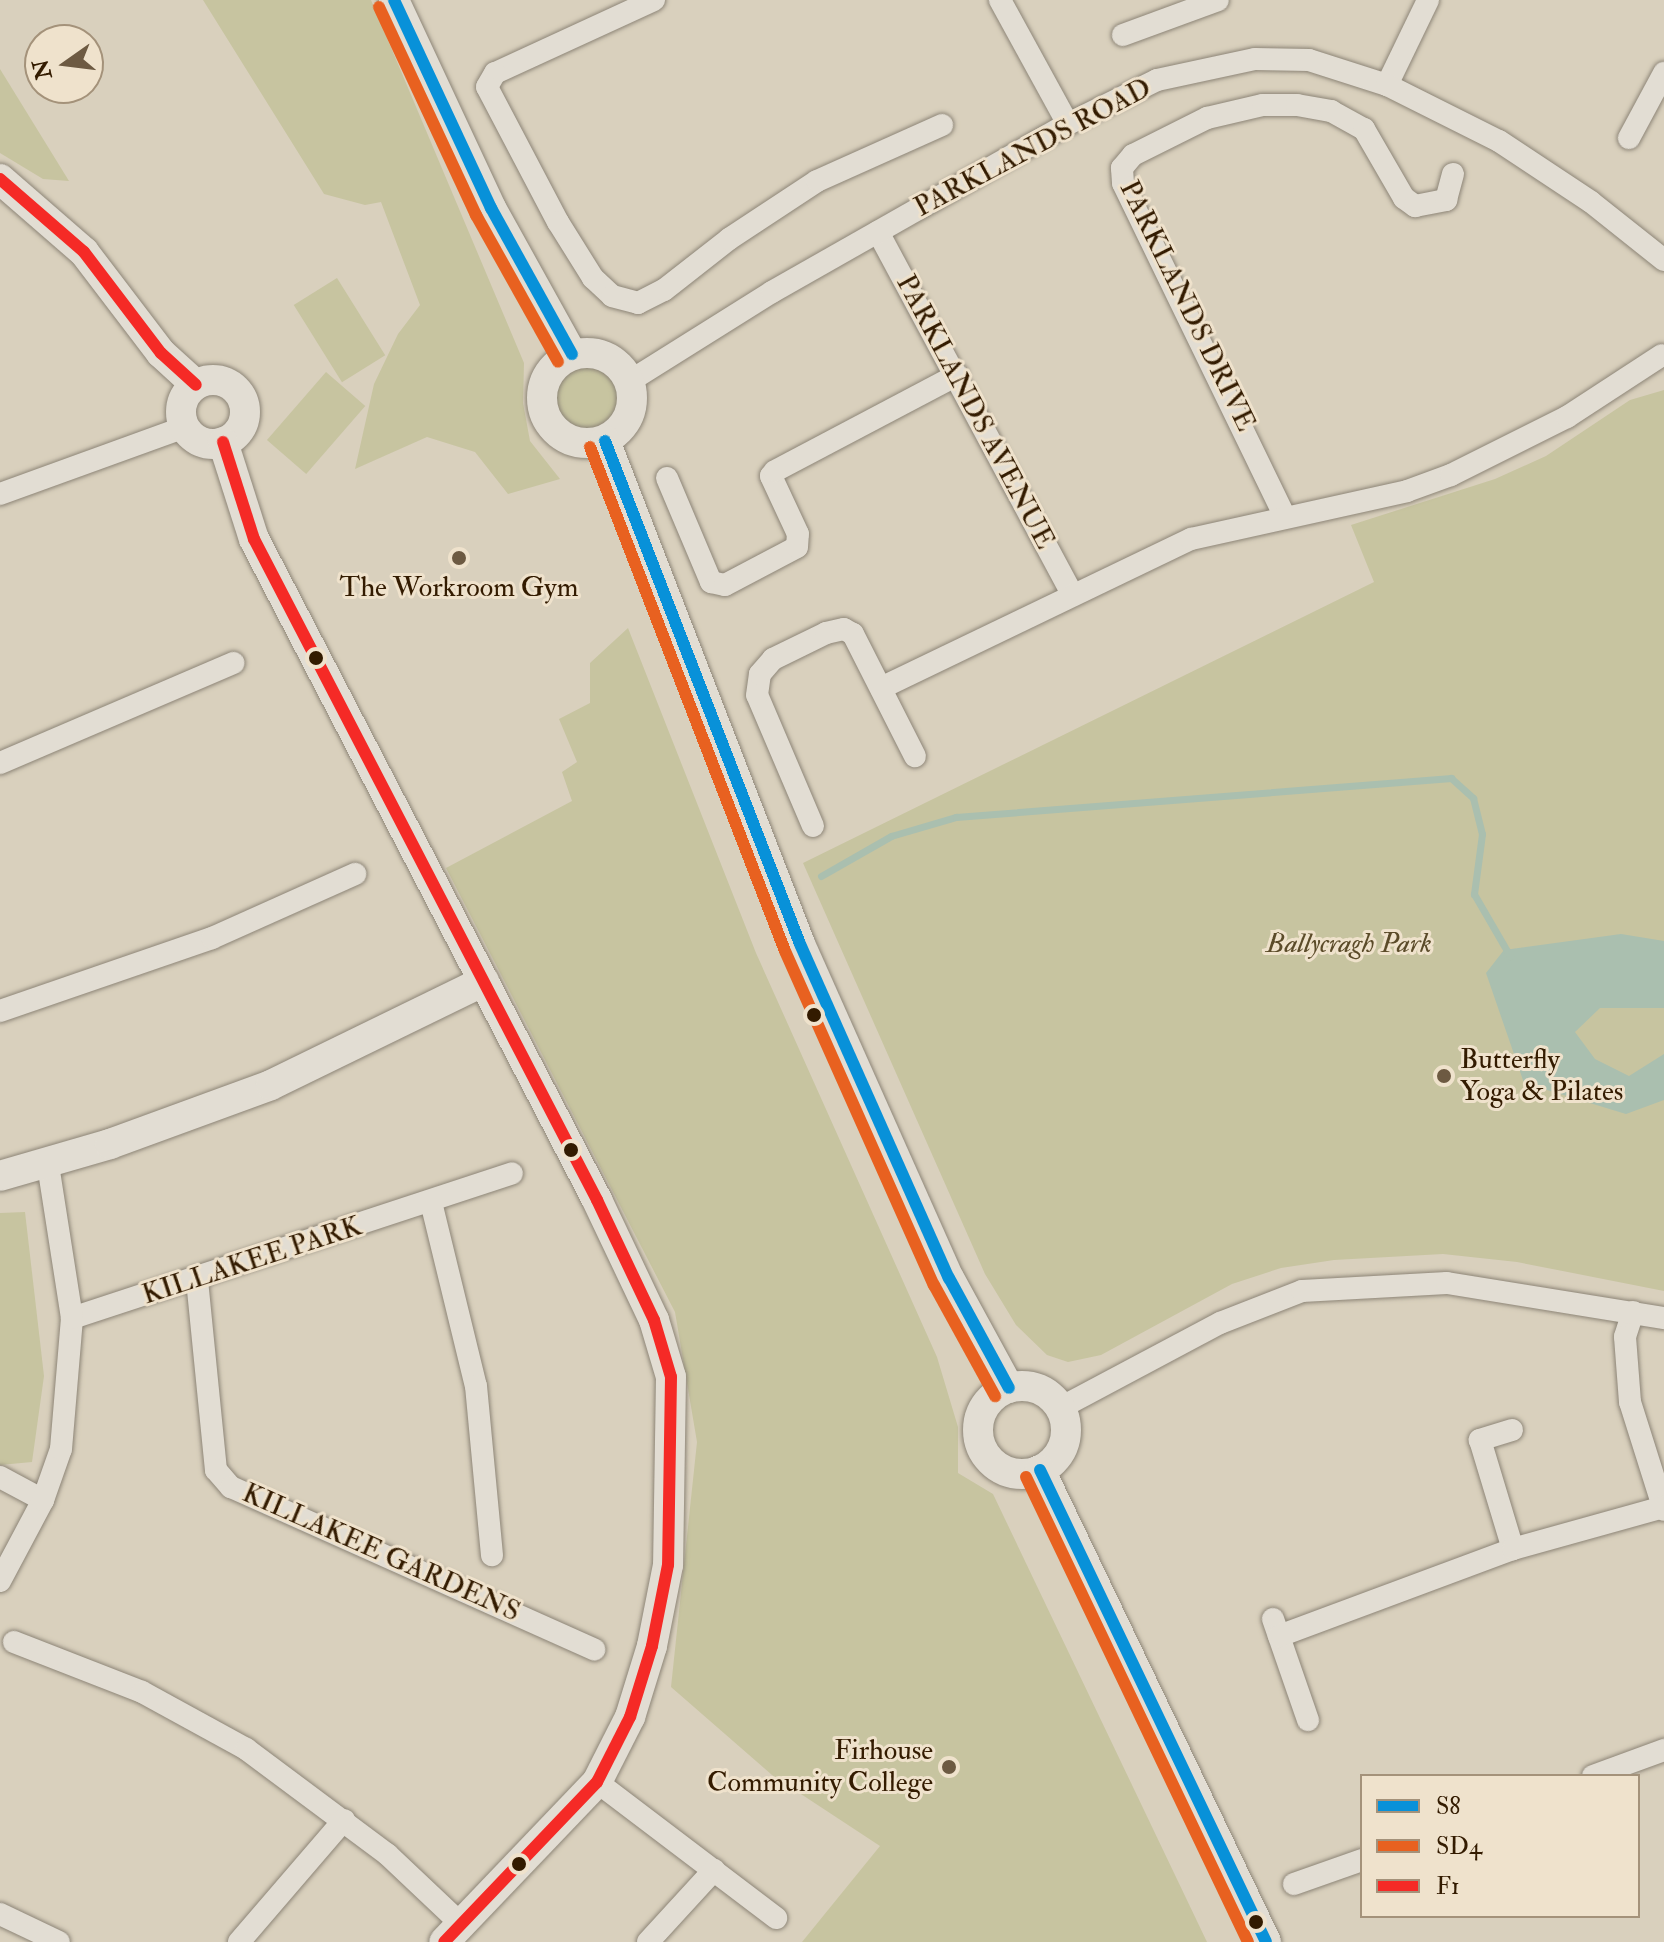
<!DOCTYPE html>
<style>
body{margin:0}
#map{position:relative;width:1664px;height:1942px;overflow:hidden;background:#d9d0bd;font-family:"IM FELL Double Pica",serif}
div>[style]{position:absolute}
.green>*{inset:0;background:#c7c4a0;transform-origin:0 0}
.round{border-radius:50%}
.water>*{inset:0;background:#aabfaf}
.stream>*{height:7px;margin:-3.5px;padding:0 3.5px;transform-origin:3.5px;border-radius:3.5px;background:#aabfaf}
.roads{filter:drop-shadow(0 0 2px #8d8577) drop-shadow(0 0 2px #8d8577)}
.street>*{height:22px;margin:-11px;padding:0 11px;transform-origin:11px;border-radius:11px;background:#e2ddd3}
.secondary>*{height:30px;margin:-15px;padding:0 15px;transform-origin:15px;border-radius:15px;background:#e2ddd3}
.secondary>.ring{margin:-15px;padding:0;box-sizing:content-box;background:none;border:30px solid #e2ddd3;border-radius:50%}
.bus-1>*{height:12px;margin:-6px;padding:0 6px;transform-origin:6px;border-radius:6px;background:#0891d9}
.bus-2>*{height:12px;margin:-6px;padding:0 6px;transform-origin:6px;border-radius:6px;background:#e86120}
.bus-3>*{height:12px;margin:-6px;padding:0 6px;transform-origin:6px;border-radius:6px;background:#f52a26}
.dots>*{width:22px;height:22px;translate:-50% -50%;box-sizing:border-box;border:4px solid #efe2cc;border-radius:50%}
span{translate:-50% -50%;white-space:nowrap;text-align:center;line-height:1.15;-webkit-text-stroke:6px #efe2cc;paint-order:stroke}
.street-label{font-size:28px;color:#331b00}
.poi-label{font-size:28px;color:#331b00}
.left{translate:0 -50%;text-align:left}
.right{translate:-100% -50%;text-align:right}
.park-label{font-size:28px;color:#5b4b29;font-style:italic}
.legend{position:absolute;left:1360px;top:1774px;width:280px;height:144px;box-sizing:border-box;background:#efe2cc;border:2px solid #a4927a;margin:0;padding:10px 14px;list-style:none;font-size:24px;color:#331b00}
.legend li{display:flex;align-items:center;gap:16px;height:40px}
.legend b{width:40px;border:2px solid #a4927a}
.north{position:absolute;left:24px;top:24px;width:80px;height:80px;box-sizing:border-box;background:#efe2cc;border:2px solid #a4927a;border-radius:50%;rotate:256deg;font-size:22px;font-weight:700;line-height:32px;text-align:center;color:#331b00}
.north::after{content:'';display:block;margin:auto;width:28px;height:36px;background:#6d5a42;clip-path:polygon(50% 0,100% 100%,50% 72%,0 100%)}
</style>
<div id="map">
<div class="green">
<div style="clip-path:polygon(203px 0,371px 0,524px 363px,523px 403px,530px 441px,560px 479px,508px 494px,475px 452px,427px 437px,355px 469px,374px 384px,398px 334px,420px 305px,381px 202px,365px 205px,324px 194px)"></div>
<div style="clip-path:polygon(0 69px,69px 181px,43px 179px,0 153px)"></div>
<div style="left:337px;top:278px;width:91px;height:51px;rotate:58deg"></div>
<div class="round" style="left:555px;top:366px;width:64px;height:64px"></div>
<div style="left:326px;top:372px;width:52px;height:90px;rotate:41deg"></div>
<div style="clip-path:polygon(1664px 390px,1664px 1291px,1517px 1262px,1443px 1254px,1334px 1260px,1281px 1268px,1232px 1284px,1101px 1355px,1068px 1362px,1047px 1355px,1016px 1325px,985px 1274px,803px 863px,1374px 582px,1351px 525px,1495px 479px,1546px 456px,1630px 400px)"></div>
<div style="clip-path:polygon(628px 628px,756px 953px,937px 1357px,958px 1427px,958px 1473px,993px 1494px,1207px 1942px,802px 1942px,880px 1846px,772px 1775px,671px 1687px,697px 1442px,675px 1312px,446px 868px,572px 801px,562px 772px,577px 762px,559px 719px,590px 703px,590px 663px)"></div>
<div style="clip-path:polygon(25px 1212px,44px 1376px,32px 1462px,0 1465px,0 1213px)"></div>
</div>
<div class="water">
<div style="clip-path:polygon(1621px 934px,1664px 941px,1664px 1008px,1600px 1008px,1575px 1032px,1595px 1059px,1629px 1076px,1664px 1054px,1664px 1100px,1626px 1114px,1524px 1083px,1486px 973px,1504px 950px)"></div>
</div>
<div class="stream">
<div style="left:821px;top:876px;width:81px;rotate:-29.7deg"></div>
<div style="left:891px;top:836px;width:68px;rotate:-16.3deg"></div>
<div style="left:956px;top:817px;width:497px;rotate:-4.5deg"></div>
<div style="left:1451px;top:778px;width:30px;rotate:42deg"></div>
<div style="left:1473px;top:798px;width:37px;rotate:76deg"></div>
<div style="left:1482px;top:834px;width:61px;rotate:97.6deg"></div>
<div style="left:1474px;top:894px;width:72px;rotate:59.9deg"></div>
</div>
<div class="roads">
<div class="street">
<div style="left:654px;top:0;width:175px;rotate:155.3deg"></div>
<div style="left:495px;top:73px;width:16px;rotate:120deg"></div>
<div style="left:487px;top:87px;width:153px;rotate:62.3deg"></div>
<div style="left:558px;top:222px;width:66px;rotate:58deg"></div>
<div style="left:593px;top:278px;width:26px;rotate:43deg"></div>
<div style="left:612px;top:296px;width:27px;rotate:15deg"></div>
<div style="left:638px;top:303px;width:29px;rotate:-27deg"></div>
<div style="left:664px;top:290px;width:83px;rotate:-38.1deg"></div>
<div style="left:729px;top:239px;width:105px;rotate:-33.4deg"></div>
<div style="left:817px;top:181px;width:137px;rotate:-24.1deg"></div>
<div style="left:1000px;top:0;width:141px;rotate:61.3deg"></div>
<div style="left:1123px;top:35px;width:101px;rotate:-20.2deg"></div>
<div style="left:1387px;top:85px;width:94px;rotate:-64.2deg"></div>
<div style="left:1629px;top:138px;width:74px;rotate:-61.7deg"></div>
<div style="left:878px;top:232px;width:408px;rotate:61.8deg"></div>
<div style="left:630px;top:381px;width:168px;rotate:-32.1deg"></div>
<div style="left:772px;top:292px;width:340px;rotate:-29.6deg"></div>
<div style="left:1068px;top:124px;width:99px;rotate:-26.3deg"></div>
<div style="left:1157px;top:80px;width:100px;rotate:-12.1deg"></div>
<div style="left:1255px;top:59px;width:54px;rotate:1.1deg"></div>
<div style="left:1309px;top:60px;width:82px;rotate:17.8deg"></div>
<div style="left:1387px;top:85px;width:125px;rotate:26.6deg"></div>
<div style="left:1499px;top:141px;width:110px;rotate:33.5deg"></div>
<div style="left:1591px;top:202px;width:93px;rotate:38.5deg"></div>
<div style="left:667px;top:478px;width:113px;rotate:67.1deg"></div>
<div style="left:711px;top:582px;width:14px;rotate:12deg"></div>
<div style="left:725px;top:585px;width:81px;rotate:-27.8deg"></div>
<div style="left:797px;top:547px;width:13px;rotate:-86deg"></div>
<div style="left:798px;top:534px;width:64px;rotate:-115deg"></div>
<div style="left:771px;top:476px;width:6px;rotate:-51deg"></div>
<div style="left:775px;top:471px;width:206px;rotate:-27.8deg"></div>
<div style="left:0;top:494px;width:197px;rotate:-19.9deg"></div>
<div style="left:1285px;top:517px;width:371px;rotate:-115.9deg"></div>
<div style="left:1123px;top:183px;width:15px;rotate:-94deg"></div>
<div style="left:1122px;top:168px;width:17px;rotate:-50deg"></div>
<div style="left:1133px;top:155px;width:83px;rotate:-26.6deg"></div>
<div style="left:1207px;top:118px;width:57px;rotate:-13.1deg"></div>
<div style="left:1263px;top:105px;width:34px"></div>
<div style="left:1297px;top:105px;width:35px;rotate:10deg"></div>
<div style="left:1331px;top:111px;width:38px;rotate:29deg"></div>
<div style="left:1364px;top:129px;width:80px;rotate:59.9deg"></div>
<div style="left:1404px;top:198px;width:14px;rotate:36deg"></div>
<div style="left:1415px;top:206px;width:32px;rotate:-11deg"></div>
<div style="left:1446px;top:200px;width:27px;rotate:-75deg"></div>
<div style="left:881px;top:688px;width:344px;rotate:-25.7deg"></div>
<div style="left:1191px;top:539px;width:221px;rotate:-12.5deg"></div>
<div style="left:1407px;top:491px;width:47px;rotate:-20deg"></div>
<div style="left:1451px;top:475px;width:130px;rotate:-26.6deg"></div>
<div style="left:1567px;top:417px;width:113px;rotate:-33.1deg"></div>
<div style="left:0;top:763px;width:254px;rotate:-23.2deg"></div>
<div style="left:813px;top:826px;width:142px;rotate:-113.1deg"></div>
<div style="left:757px;top:695px;width:21px;rotate:-82deg"></div>
<div style="left:760px;top:674px;width:20px;rotate:-49deg"></div>
<div style="left:773px;top:659px;width:59px;rotate:-26.1deg"></div>
<div style="left:826px;top:633px;width:18px;rotate:-13deg"></div>
<div style="left:844px;top:629px;width:10px;rotate:29deg"></div>
<div style="left:853px;top:634px;width:137px;rotate:63.1deg"></div>
<div style="left:0;top:1011px;width:224px;rotate:-19deg"></div>
<div style="left:212px;top:938px;width:157px;rotate:-24.1deg"></div>
<div style="left:431px;top:1202px;width:189px;rotate:76.3deg"></div>
<div style="left:476px;top:1386px;width:170px;rotate:84.6deg"></div>
<div style="left:197px;top:1280px;width:191px;rotate:84.3deg"></div>
<div style="left:216px;top:1470px;width:23px;rotate:49deg"></div>
<div style="left:231px;top:1487px;width:398px;rotate:24.1deg"></div>
<div style="left:1633px;top:1312px;width:26px;rotate:108deg"></div>
<div style="left:1625px;top:1337px;width:65px;rotate:85.6deg"></div>
<div style="left:1630px;top:1402px;width:113px;rotate:72.5deg"></div>
<div style="left:72px;top:1318px;width:463px;rotate:-18.2deg"></div>
<div style="left:1060px;top:1408px;width:181px;rotate:-28deg"></div>
<div style="left:1220px;top:1323px;width:88px;rotate:-21.3deg"></div>
<div style="left:1302px;top:1291px;width:145px;rotate:-3.2deg"></div>
<div style="left:1447px;top:1283px;width:220px;rotate:9.2deg"></div>
<div style="left:1512px;top:1430px;width:34px;rotate:163deg"></div>
<div style="left:1480px;top:1440px;width:114px;rotate:73.2deg"></div>
<div style="left:0;top:1477px;width:49px;rotate:28.1deg"></div>
<div style="left:0;top:1581px;width:92px;rotate:-62deg"></div>
<div style="left:43px;top:1500px;width:54px;rotate:-70.6deg"></div>
<div style="left:61px;top:1449px;width:131px;rotate:-85.2deg"></div>
<div style="left:72px;top:1318px;width:155px;rotate:-98.9deg"></div>
<div style="left:1273px;top:1619px;width:107px;rotate:70.9deg"></div>
<div style="left:1279px;top:1636px;width:250px;rotate:-20.4deg"></div>
<div style="left:1513px;top:1549px;width:156px;rotate:-15.6deg"></div>
<div style="left:14px;top:1642px;width:137px;rotate:21.3deg"></div>
<div style="left:142px;top:1692px;width:119px;rotate:28.7deg"></div>
<div style="left:246px;top:1749px;width:176px;rotate:36.7deg"></div>
<div style="left:387px;top:1854px;width:102px;rotate:43.4deg"></div>
<div style="left:1593px;top:1776px;width:76px;rotate:-20.1deg"></div>
<div style="left:597px;top:1782px;width:225px;rotate:37.2deg"></div>
<div style="left:1294px;top:1884px;width:72px;rotate:-19.4deg"></div>
<div style="left:0;top:1914px;width:65px;rotate:25.4deg"></div>
<div style="left:239px;top:1942px;width:161px;rotate:-49.3deg"></div>
<div style="left:648px;top:1942px;width:98px;rotate:-47.5deg"></div>
</div>
<div class="secondary">
<div style="left:394px;top:0;width:230px;rotate:65deg"></div>
<div style="left:491px;top:208px;width:167px;rotate:61deg"></div>
<div style="left:0;top:179px;width:111px;rotate:41deg"></div>
<div style="left:84px;top:252px;width:127px;rotate:52.7deg"></div>
<div style="left:161px;top:353px;width:47px;rotate:42.4deg"></div>
<div class="ring" style="left:542px;top:353px;width:60px;height:60px"></div>
<div class="ring" style="left:181px;top:380px;width:34px;height:34px"></div>
<div style="left:605px;top:441px;width:539px;rotate:68.81deg"></div>
<div style="left:800px;top:944px;width:366px;rotate:66deg"></div>
<div style="left:949px;top:1278px;width:125px;rotate:61.4deg"></div>
<div style="left:223px;top:442px;width:102px;rotate:72.3deg"></div>
<div style="left:254px;top:539px;width:745px;rotate:62.57deg"></div>
<div style="left:597px;top:1200px;width:133px;rotate:64.6deg"></div>
<div style="left:654px;top:1320px;width:59px;rotate:73.4deg"></div>
<div style="left:671px;top:1377px;width:188px;rotate:90.9deg"></div>
<div style="left:668px;top:1565px;width:83px;rotate:101.2deg"></div>
<div style="left:652px;top:1646px;width:74px;rotate:107.2deg"></div>
<div style="left:630px;top:1717px;width:73px;rotate:116.9deg"></div>
<div style="left:597px;top:1782px;width:221px;rotate:133.7deg"></div>
<div style="left:0;top:1176px;width:115px;rotate:-16.2deg"></div>
<div style="left:110px;top:1144px;width:171px;rotate:-20.1deg"></div>
<div style="left:271px;top:1085px;width:237px;rotate:-26deg"></div>
<div class="ring" style="left:978px;top:1386px;width:58px;height:58px"></div>
<div style="left:1040px;top:1470px;width:523px;rotate:64.41deg"></div>
</div>
</div>
<div class="bus-1">
<div style="left:394px;top:0;width:230px;rotate:65deg"></div>
<div style="left:491px;top:208px;width:167px;rotate:61deg"></div>
<div style="left:605px;top:441px;width:539px;rotate:68.81deg"></div>
<div style="left:800px;top:944px;width:366px;rotate:66deg"></div>
<div style="left:949px;top:1278px;width:125px;rotate:61.4deg"></div>
<div style="left:1040px;top:1470px;width:523px;rotate:64.41deg"></div>
</div>
<div class="bus-2">
<div style="left:379px;top:7px;width:230px;rotate:65deg"></div>
<div style="left:476px;top:215px;width:168px;rotate:60.8deg"></div>
<div style="left:590px;top:447px;width:540px;rotate:68.85deg"></div>
<div style="left:785px;top:951px;width:366px;rotate:66deg"></div>
<div style="left:934px;top:1285px;width:127px;rotate:61.2deg"></div>
<div style="left:1026px;top:1477px;width:515px;rotate:64.48deg"></div>
</div>
<div class="bus-3">
<div style="left:0;top:179px;width:111px;rotate:41deg"></div>
<div style="left:84px;top:252px;width:127px;rotate:52.7deg"></div>
<div style="left:161px;top:353px;width:47px;rotate:42.4deg"></div>
<div style="left:223px;top:442px;width:102px;rotate:72.3deg"></div>
<div style="left:254px;top:539px;width:745px;rotate:62.57deg"></div>
<div style="left:597px;top:1200px;width:133px;rotate:64.6deg"></div>
<div style="left:654px;top:1320px;width:59px;rotate:73.4deg"></div>
<div style="left:671px;top:1377px;width:188px;rotate:90.9deg"></div>
<div style="left:668px;top:1565px;width:83px;rotate:101.2deg"></div>
<div style="left:652px;top:1646px;width:74px;rotate:107.2deg"></div>
<div style="left:630px;top:1717px;width:73px;rotate:116.9deg"></div>
<div style="left:597px;top:1782px;width:221px;rotate:133.7deg"></div>
</div>
<div class="dots">
<div style="left:459px;top:558px;background:#6d5a42"></div>
<div style="left:316px;top:658px;background:#331b00"></div>
<div style="left:814px;top:1015px;background:#331b00"></div>
<div style="left:1444px;top:1076px;background:#6d5a42"></div>
<div style="left:571px;top:1150px;background:#331b00"></div>
<div style="left:949px;top:1767px;background:#6d5a42"></div>
<div style="left:519px;top:1864px;background:#331b00"></div>
<div style="left:1256px;top:1922px;background:#331b00"></div>
</div>
<div class="street-label">
<span style="left:1033px;top:148px;rotate:-28deg">PARKLANDS ROAD</span>
<span style="left:1187px;top:306px;rotate:64deg">PARKLANDS DRIVE</span>
<span style="left:975px;top:412px;rotate:62deg">PARKLANDS AVENUE</span>
<span style="left:252px;top:1261px;rotate:-18deg">KILLAKEE PARK</span>
<span style="left:381px;top:1553px;rotate:24deg">KILLAKEE GARDENS</span>
</div>
<div class="poi-label">
<span style="left:459px;top:588px">The Workroom Gym</span>
<span class="left" style="left:1460px;top:1076px">Butterfly<br>Yoga &amp; Pilates</span>
<span class="right" style="left:933px;top:1767px">Firhouse<br>Community College</span>
</div>
<div class="park-label">
<span style="left:1349px;top:944px">Ballycragh Park</span>
</div>
<ul class="legend">
<li><b style="height:10px;background:#0891d9"></b>S8</li>
<li><b style="height:10px;background:#e86120"></b>SD4</li>
<li><b style="height:10px;background:#f52a26"></b>F1</li>
</ul>
<div class="north">N</div>
</div>
